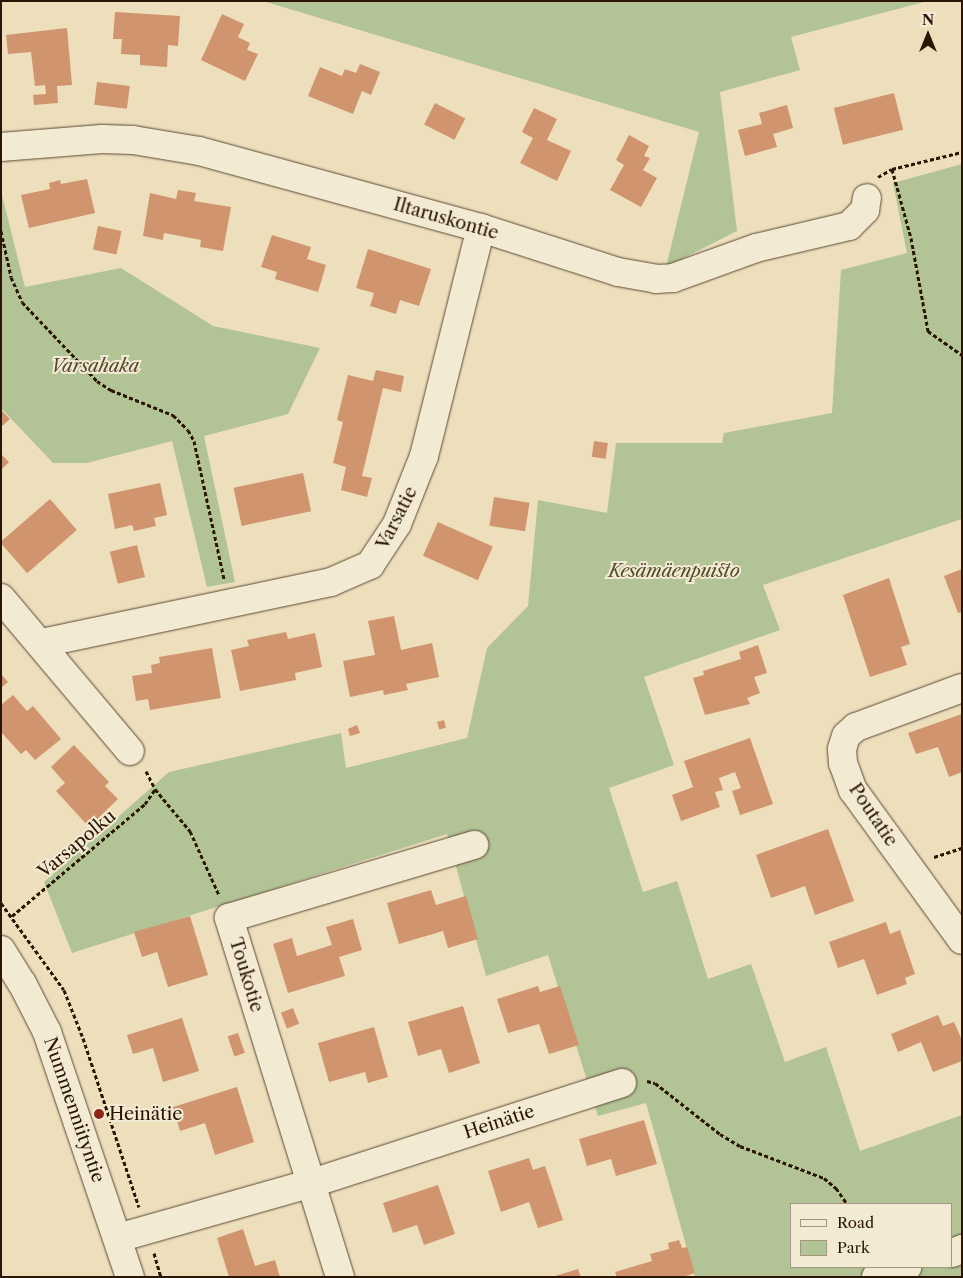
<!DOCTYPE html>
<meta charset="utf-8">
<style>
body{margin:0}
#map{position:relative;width:963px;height:1278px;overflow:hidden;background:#eddfbc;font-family:"Libre Caslon Text",serif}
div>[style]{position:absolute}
.green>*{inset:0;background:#b2c396}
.building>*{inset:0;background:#d0946e;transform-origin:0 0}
.path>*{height:3px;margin-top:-1.5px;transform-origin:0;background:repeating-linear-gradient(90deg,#2b1605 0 4px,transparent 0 6.5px)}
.roads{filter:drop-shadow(0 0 1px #5c4833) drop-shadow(0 0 1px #5c4833)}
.minor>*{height:28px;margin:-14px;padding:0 14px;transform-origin:14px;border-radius:14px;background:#f3ead3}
.dots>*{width:14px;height:14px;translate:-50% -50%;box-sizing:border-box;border:2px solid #f3ead3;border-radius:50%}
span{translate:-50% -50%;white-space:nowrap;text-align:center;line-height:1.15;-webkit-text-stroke:4px #f3ead3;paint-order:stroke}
.street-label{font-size:18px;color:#2b1605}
.park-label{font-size:18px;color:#544a30;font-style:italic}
.poi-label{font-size:18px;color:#2b1605}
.left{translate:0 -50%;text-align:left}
.frame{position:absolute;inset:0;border:2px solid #2b1605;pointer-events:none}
.legend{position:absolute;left:790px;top:1203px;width:162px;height:65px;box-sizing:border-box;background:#f3ead3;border:1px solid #a39581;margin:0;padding:6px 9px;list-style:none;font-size:15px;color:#2b1605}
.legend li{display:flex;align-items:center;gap:10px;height:25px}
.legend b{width:25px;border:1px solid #a39581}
.north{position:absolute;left:903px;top:10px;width:50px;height:50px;-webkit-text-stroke:4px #f3ead3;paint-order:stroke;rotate:0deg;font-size:14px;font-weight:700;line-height:20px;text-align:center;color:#2b1605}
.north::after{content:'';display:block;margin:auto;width:18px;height:22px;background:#2b1605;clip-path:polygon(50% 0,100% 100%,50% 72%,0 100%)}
</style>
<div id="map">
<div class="green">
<div style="clip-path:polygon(263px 1px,928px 1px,791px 37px,800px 70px,720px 92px,737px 231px,666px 267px,699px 132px)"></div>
<div style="clip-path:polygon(evenodd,962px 164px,962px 519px,763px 585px,780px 630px,644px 677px,674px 765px,609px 788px,643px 892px,677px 881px,708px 979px,751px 964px,785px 1062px,826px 1047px,860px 1151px,962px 1115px,962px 1277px,695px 1277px,646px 1103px,598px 1116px,548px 955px,486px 976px,447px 834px,72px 953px,44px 882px,169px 772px,341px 733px,346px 768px,467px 738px,487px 648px,528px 606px,538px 500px,607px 513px,616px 443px,722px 443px,724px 433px,832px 413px,841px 270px,907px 253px,893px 183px,962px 164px,792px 1204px,952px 1204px,952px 1267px,792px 1267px,792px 1204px)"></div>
<div style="clip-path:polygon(1px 191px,25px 287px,121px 268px,213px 326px,320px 348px,288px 414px,204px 436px,235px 582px,207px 587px,172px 441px,87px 463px,53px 463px,1px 408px)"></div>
</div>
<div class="building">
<div style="clip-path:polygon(115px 12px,180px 16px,178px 46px,168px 45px,167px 67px,140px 65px,140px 55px,121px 54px,122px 39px,113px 39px)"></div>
<div style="clip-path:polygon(222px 14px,244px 24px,238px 37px,250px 43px,247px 50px,258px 54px,245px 81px,201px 60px)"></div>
<div style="clip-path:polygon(67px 28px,72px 85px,57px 86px,58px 103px,34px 105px,33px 95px,46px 94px,45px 85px,35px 86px,31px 52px,8px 54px,6px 35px)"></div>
<div style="clip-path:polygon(360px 64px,380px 72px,371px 95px,362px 91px,353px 114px,308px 96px,320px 67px,342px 76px,345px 69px,356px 73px)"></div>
<div style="left:97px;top:82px;width:33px;height:23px;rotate:7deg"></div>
<div style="left:894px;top:93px;width:38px;height:62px;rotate:76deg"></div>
<div style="left:435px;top:103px;width:34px;height:24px;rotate:27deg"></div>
<div style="clip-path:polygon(787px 105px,793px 128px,773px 134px,777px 147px,745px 156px,738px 130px,762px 124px,759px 113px)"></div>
<div style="clip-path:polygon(534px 108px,557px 119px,547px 140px,571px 151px,557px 181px,520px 163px,533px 138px,522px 132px)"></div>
<div style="clip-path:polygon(629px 135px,649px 146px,644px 156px,650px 158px,643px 170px,657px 178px,641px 207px,610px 190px,624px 165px,616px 160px)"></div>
<div style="clip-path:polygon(87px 179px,95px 213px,29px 228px,21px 195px,50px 189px,49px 183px,60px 180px,61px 184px)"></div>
<div style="clip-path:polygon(178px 190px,196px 193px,194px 201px,231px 207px,223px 251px,200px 247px,201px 240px,164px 233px,163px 240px,143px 236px,150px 193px,176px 199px)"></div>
<div style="left:98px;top:226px;width:24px;height:24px;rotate:12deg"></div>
<div style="clip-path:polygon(272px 235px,311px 247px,307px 259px,326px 265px,318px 292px,275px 279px,277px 272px,261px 267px)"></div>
<div style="clip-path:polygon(368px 249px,431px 269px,419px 306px,400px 300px,396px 314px,370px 306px,374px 293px,356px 288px)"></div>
<div style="clip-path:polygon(376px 370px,404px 376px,401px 392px,383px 388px,362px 476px,372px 478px,367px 497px,341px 490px,346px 467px,333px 463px,343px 422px,337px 420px,348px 375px,373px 381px)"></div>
<div style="clip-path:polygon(1px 410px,10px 419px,1px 427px)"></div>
<div style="left:594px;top:441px;width:14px;height:16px;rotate:8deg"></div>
<div style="clip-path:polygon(1px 454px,9px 462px,1px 470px)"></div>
<div style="left:303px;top:473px;width:39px;height:71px;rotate:78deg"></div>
<div style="clip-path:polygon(160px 483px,167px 515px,154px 518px,156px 526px,134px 531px,132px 525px,115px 529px,108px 494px)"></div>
<div style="left:494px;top:497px;width:36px;height:29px;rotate:9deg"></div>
<div style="left:50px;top:499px;width:41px;height:66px;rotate:49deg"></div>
<div style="left:438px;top:522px;width:60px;height:37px;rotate:24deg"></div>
<div style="left:137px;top:545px;width:33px;height:28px;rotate:76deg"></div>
<div style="clip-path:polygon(962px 569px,962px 612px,958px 613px,944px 576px)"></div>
<div style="clip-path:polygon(889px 578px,910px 644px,901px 647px,907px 665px,870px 677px,843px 595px)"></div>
<div style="clip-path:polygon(394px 616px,401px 650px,432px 643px,439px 677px,406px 684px,408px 690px,384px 695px,383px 690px,350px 697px,343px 661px,375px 655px,368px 621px)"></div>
<div style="clip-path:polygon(286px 632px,288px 639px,315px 633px,322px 667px,295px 673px,296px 680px,240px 691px,231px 650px,249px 646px,247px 640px)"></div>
<div style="clip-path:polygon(758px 645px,767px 673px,754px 677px,760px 693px,747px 698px,750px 704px,705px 715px,693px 678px,704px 675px,703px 671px,741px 659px,739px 652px)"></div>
<div style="clip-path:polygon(212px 648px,221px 698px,150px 710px,148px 699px,136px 701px,132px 676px,152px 673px,151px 665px,160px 663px,159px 657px)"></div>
<div style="clip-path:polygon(1px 674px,8px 682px,1px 688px)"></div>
<div style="clip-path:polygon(13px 695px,27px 711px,33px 706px,61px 739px,35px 760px,26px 750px,21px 754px,1px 732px,1px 705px)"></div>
<div style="clip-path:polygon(962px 714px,962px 772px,949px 777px,938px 747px,916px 754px,908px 733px)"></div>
<div style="left:444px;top:720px;width:8px;height:7px;rotate:76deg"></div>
<div style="clip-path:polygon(357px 725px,360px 733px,350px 736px,348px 729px)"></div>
<div style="clip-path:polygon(750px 738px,773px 804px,740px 815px,732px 791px,741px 788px,735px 772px,719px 778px,723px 790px,715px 792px,720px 807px,681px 821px,672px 795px,693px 787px,684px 761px)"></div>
<div style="clip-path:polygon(74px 745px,109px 782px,105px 786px,118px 799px,89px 827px,56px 791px,65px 783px,51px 767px)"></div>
<div style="clip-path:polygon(828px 829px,854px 901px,815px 915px,805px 886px,771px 898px,756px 855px)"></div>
<div style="clip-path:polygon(431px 890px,436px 905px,466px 896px,478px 939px,448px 948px,443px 931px,399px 944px,387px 903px)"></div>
<div style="clip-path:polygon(190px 916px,208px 975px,168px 987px,157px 952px,142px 957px,134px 932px)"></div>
<div style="clip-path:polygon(353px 919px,362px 950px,339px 957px,345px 976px,288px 993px,273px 944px,292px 938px,297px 956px,332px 945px,326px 927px)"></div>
<div style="clip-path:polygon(886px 922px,890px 934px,900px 930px,915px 974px,905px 978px,907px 984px,877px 995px,864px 959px,838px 968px,829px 942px)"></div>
<div style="clip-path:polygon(538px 986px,540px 992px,560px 986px,579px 1045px,549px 1054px,539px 1024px,508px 1033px,497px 999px)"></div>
<div style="clip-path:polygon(463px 1006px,480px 1063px,449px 1073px,441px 1049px,418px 1056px,408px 1022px)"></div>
<div style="left:293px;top:1008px;width:17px;height:13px;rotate:69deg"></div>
<div style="clip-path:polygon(938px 1015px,943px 1026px,954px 1022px,962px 1040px,962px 1061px,933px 1072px,921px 1042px,898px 1052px,891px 1034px)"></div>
<div style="clip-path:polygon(182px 1018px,199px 1071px,163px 1082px,153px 1048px,133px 1054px,127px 1035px)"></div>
<div style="clip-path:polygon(374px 1027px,388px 1077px,368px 1083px,365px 1072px,329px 1082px,318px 1043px)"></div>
<div style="left:238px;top:1033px;width:21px;height:11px;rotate:71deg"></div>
<div style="clip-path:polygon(237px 1087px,254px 1142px,215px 1155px,205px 1123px,180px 1131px,173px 1107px)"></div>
<div style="clip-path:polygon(644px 1120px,657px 1164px,616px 1176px,611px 1159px,587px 1166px,579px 1139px)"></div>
<div style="clip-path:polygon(529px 1158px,533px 1170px,545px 1166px,563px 1220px,538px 1228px,529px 1202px,501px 1212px,488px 1171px)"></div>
<div style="clip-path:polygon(438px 1185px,455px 1234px,424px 1245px,417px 1225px,393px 1233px,383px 1203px)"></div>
<div style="clip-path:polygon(243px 1229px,255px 1266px,275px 1260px,280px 1277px,229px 1277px,217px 1238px)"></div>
<div style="clip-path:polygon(679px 1240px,682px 1248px,687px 1247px,695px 1273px,683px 1277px,617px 1277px,615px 1272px,652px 1261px,650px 1254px,669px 1249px,668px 1243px)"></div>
<div style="clip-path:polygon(578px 1269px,581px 1277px,555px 1277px,555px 1276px)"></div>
</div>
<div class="path">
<div style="left:892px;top:169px;width:72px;rotate:74.6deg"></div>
<div style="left:911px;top:238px;width:95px;rotate:79.6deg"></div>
<div style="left:928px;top:331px;width:42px;rotate:35.2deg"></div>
<div style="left:878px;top:177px;width:16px;rotate:-30deg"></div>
<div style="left:892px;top:169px;width:72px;rotate:-13.7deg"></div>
<div style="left:1px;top:231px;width:47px;rotate:77.7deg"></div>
<div style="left:11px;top:277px;width:27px;rotate:66deg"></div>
<div style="left:22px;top:302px;width:109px;rotate:46.5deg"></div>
<div style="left:97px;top:381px;width:17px;rotate:33deg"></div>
<div style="left:111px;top:390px;width:67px;rotate:22deg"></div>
<div style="left:173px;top:415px;width:21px;rotate:45deg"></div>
<div style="left:188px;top:430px;width:13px;rotate:61deg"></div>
<div style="left:194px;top:441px;width:141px;rotate:77.7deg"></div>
<div style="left:146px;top:771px;width:20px;rotate:63deg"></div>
<div style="left:155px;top:789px;width:55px;rotate:50.2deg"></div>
<div style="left:190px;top:831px;width:70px;rotate:65.6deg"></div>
<div style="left:934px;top:857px;width:29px;rotate:-18deg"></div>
<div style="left:1px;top:903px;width:107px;rotate:54.1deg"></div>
<div style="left:64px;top:990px;width:52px;rotate:68.4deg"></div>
<div style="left:83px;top:1038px;width:178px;rotate:71.7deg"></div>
<div style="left:12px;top:916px;width:174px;rotate:-40.1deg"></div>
<div style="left:145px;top:804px;width:18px;rotate:-56deg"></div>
<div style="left:647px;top:1081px;width:8px;rotate:14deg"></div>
<div style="left:655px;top:1083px;width:83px;rotate:38.1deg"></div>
<div style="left:720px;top:1134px;width:23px;rotate:31deg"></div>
<div style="left:740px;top:1146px;width:90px;rotate:20.9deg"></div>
<div style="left:824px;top:1178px;width:16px;rotate:40deg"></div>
<div style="left:836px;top:1188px;width:19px;rotate:55deg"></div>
<div style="left:154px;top:1253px;width:25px;rotate:74deg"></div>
</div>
<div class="roads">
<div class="minor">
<div style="left:1px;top:147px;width:101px;rotate:-4.5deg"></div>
<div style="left:102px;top:139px;width:31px;rotate:2deg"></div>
<div style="left:133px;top:140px;width:67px;rotate:9.5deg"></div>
<div style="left:199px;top:151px;width:292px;rotate:15.3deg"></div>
<div style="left:481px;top:228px;width:144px;rotate:17.8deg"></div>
<div style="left:618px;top:272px;width:39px;rotate:10deg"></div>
<div style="left:656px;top:279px;width:17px;rotate:-3deg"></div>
<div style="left:673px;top:278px;width:88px;rotate:-19.9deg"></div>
<div style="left:756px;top:248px;width:96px;rotate:-13.3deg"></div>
<div style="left:849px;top:226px;width:23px;rotate:-45deg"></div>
<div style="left:865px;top:210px;width:12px;rotate:-81deg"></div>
<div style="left:1px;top:598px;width:200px;rotate:49.9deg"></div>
<div style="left:42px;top:643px;width:295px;rotate:-11.9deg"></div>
<div style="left:331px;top:582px;width:43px;rotate:-23.6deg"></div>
<div style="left:370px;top:565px;width:49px;rotate:-56.6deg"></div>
<div style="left:397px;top:524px;width:73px;rotate:-68.3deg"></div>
<div style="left:424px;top:456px;width:235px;rotate:-76deg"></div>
<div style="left:962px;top:688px;width:113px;rotate:159.8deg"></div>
<div style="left:856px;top:727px;width:13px;rotate:138deg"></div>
<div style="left:846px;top:736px;width:14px;rotate:107deg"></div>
<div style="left:842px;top:749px;width:14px;rotate:86deg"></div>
<div style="left:843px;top:763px;width:29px;rotate:70deg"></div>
<div style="left:853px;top:790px;width:185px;rotate:54deg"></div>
<div style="left:1px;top:950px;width:39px;rotate:58deg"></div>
<div style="left:22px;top:983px;width:55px;rotate:63deg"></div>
<div style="left:47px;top:1032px;width:259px;rotate:71.3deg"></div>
<div style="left:118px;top:1238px;width:198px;rotate:-15.8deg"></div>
<div style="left:309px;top:1184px;width:329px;rotate:-17.9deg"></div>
<div style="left:952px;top:1253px;width:11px;rotate:-22deg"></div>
<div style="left:340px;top:1277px;width:376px;rotate:-107.2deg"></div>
<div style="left:229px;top:918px;width:256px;rotate:-16.6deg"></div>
<div style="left:876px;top:1277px;width:33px;rotate:-18deg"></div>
</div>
</div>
<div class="dots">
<div style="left:99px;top:1114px;background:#8f2418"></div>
</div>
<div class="street-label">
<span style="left:446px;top:219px;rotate:16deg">Iltaruskontie</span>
<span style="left:397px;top:518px;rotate:-63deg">Varsatie</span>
<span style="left:873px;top:815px;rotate:56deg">Poutatie</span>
<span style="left:77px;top:844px;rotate:-40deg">Varsapolku</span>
<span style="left:246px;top:975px;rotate:73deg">Toukotie</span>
<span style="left:74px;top:1110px;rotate:71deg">Nummenniityntie</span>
<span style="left:499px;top:1122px;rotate:-18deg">Heinätie</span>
</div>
<div class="park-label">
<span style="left:95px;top:366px">Varsahaka</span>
<span style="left:674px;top:571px">Kesämäenpuisto</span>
</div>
<div class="poi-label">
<span class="left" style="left:109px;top:1114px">Heinätie</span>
</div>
<div class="frame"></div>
<ul class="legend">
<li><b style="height:6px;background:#f3ead3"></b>Road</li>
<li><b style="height:14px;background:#b2c396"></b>Park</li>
</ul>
<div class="north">N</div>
</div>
